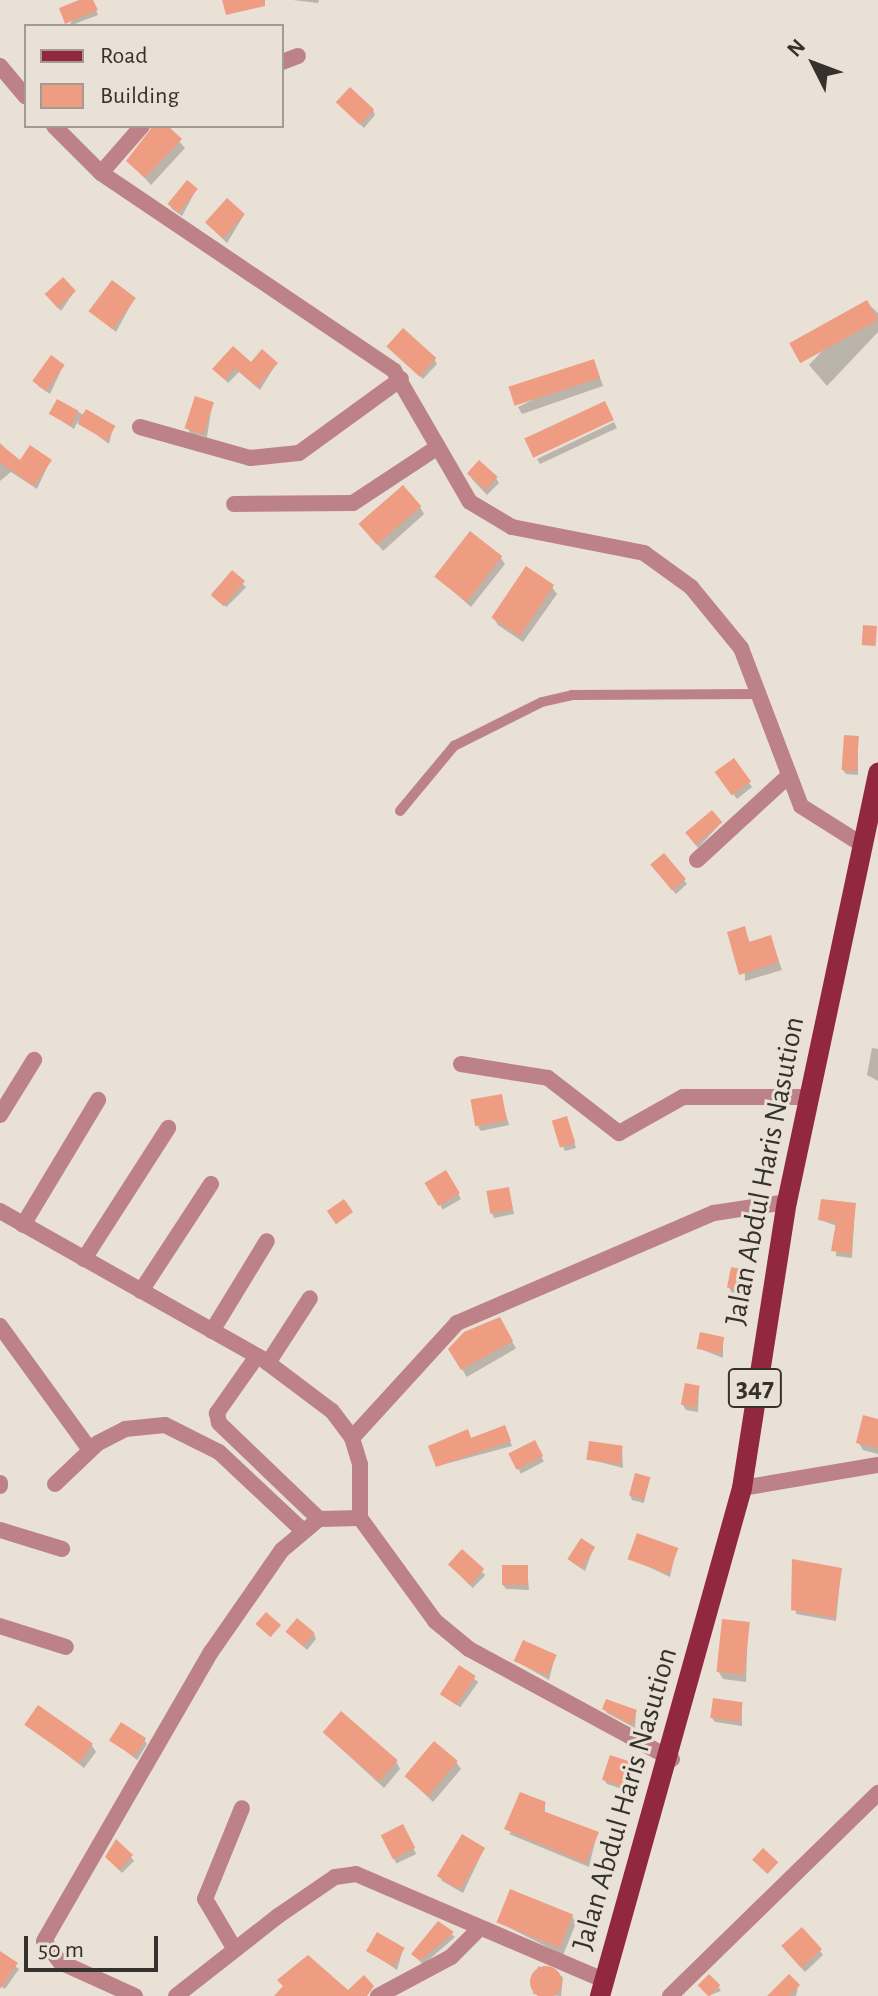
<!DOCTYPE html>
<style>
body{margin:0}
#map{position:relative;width:878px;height:1996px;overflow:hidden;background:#e9e1d6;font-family:"Alegreya Sans",sans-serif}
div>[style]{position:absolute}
.shadow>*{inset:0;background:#0003;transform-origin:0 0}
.building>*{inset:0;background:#ef9d82;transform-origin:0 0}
.round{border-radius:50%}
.lane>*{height:10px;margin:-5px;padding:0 5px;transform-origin:5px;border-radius:5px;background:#bd8288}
.street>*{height:16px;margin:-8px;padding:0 8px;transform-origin:8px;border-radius:8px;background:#bd8288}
.primary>*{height:20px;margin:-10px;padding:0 10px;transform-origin:10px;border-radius:10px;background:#922840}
span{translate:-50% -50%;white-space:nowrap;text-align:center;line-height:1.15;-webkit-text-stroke:6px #e9e1d6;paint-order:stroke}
.shield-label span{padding:2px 6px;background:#e9e1d6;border:2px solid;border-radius:6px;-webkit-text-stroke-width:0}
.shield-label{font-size:28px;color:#35322e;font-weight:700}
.street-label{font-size:30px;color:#35322e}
.legend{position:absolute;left:24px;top:24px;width:260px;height:104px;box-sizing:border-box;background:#e9e1d6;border:2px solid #a19b93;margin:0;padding:10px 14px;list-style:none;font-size:24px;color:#35322e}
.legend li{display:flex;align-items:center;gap:16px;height:40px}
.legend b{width:40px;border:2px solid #a19b93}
.north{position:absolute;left:774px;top:24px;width:80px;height:80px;-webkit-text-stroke:6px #e9e1d6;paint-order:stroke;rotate:312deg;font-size:22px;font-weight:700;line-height:32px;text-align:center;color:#35322e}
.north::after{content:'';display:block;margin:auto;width:28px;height:36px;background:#35322e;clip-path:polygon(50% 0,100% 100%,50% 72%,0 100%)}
.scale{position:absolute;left:24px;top:1936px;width:134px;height:36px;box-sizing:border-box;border:4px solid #35322e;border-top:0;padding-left:10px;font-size:24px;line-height:28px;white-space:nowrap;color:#35322e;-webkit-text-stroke:6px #e9e1d6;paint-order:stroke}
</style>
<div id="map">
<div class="shadow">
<div style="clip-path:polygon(84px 0,92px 0,98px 15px,69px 26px)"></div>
<div style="clip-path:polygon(293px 0,319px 0,318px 3px)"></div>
<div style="clip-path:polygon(338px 103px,373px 110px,375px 115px,364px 128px)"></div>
<div style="clip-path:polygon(153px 126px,165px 126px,185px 148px,151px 185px,129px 161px)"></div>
<div style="clip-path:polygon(196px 190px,182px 216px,172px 209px,170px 205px)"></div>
<div style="clip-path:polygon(244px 215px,227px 243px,208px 224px)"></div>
<div style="clip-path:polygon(74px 292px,61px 311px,50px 299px)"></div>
<div style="clip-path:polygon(134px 299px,116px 332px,92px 312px)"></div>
<div style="clip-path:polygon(867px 303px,878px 313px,878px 332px,827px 386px,809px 365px)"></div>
<div style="clip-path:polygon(392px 351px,434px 359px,437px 364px,423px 379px)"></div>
<div style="clip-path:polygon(276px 364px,260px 390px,239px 372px,228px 383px,215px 369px)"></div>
<div style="clip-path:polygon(63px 366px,50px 394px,38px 386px,36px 381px)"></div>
<div style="clip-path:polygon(597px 369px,603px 386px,522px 414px,518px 407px)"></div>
<div style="clip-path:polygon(212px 404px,207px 437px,190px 433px,188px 428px)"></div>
<div style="clip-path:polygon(78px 412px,113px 428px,109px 444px,78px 421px,74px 429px,51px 414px)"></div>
<div style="clip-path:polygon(614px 422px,617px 428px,540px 464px,537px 459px)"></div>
<div style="clip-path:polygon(0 443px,20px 463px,50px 461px,37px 489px,11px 472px,0 481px)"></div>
<div style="clip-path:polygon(471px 478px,496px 478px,499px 483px,487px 495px)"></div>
<div style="clip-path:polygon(420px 507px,424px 514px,383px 551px,362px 525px)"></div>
<div style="clip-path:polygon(500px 557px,505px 564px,471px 607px,437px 577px)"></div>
<div style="left:232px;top:573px;width:20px;height:28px;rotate:45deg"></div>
<div style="clip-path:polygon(552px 587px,557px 594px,523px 642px,498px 625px,493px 617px)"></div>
<div style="clip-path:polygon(858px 738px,858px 775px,846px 774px,843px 770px)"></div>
<div style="clip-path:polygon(733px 761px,752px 787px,737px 799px,720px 777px)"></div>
<div style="clip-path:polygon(720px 824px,698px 848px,689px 836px)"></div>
<div style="clip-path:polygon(656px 870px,684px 880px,687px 884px,676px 894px)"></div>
<div style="clip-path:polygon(744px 929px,750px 943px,770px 937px,782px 970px,745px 981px)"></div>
<div style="clip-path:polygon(872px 1048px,878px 1049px,878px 1081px,867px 1075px)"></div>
<div style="clip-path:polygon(501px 1096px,509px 1125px,481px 1131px,478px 1127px)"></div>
<div style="clip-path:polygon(568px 1123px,576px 1148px,565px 1151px,563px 1147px)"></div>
<div style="left:446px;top:1173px;width:30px;height:21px;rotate:60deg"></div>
<div style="clip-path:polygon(508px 1189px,514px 1214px,494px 1218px,492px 1213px)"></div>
<div style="clip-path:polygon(855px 1205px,852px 1258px,836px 1256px,837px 1226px,820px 1220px)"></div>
<div style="clip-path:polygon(746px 1272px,745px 1295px,731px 1292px,729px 1287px)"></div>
<div style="left:499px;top:1319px;width:34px;height:57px;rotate:60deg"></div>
<div style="clip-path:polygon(723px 1339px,723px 1358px,698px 1348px)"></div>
<div style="clip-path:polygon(699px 1387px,698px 1412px,686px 1410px,683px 1405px)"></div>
<div style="clip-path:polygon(878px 1421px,878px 1454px,863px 1450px,858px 1442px)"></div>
<div style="clip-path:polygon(507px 1432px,512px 1446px,438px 1466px,471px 1440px)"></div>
<div style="left:534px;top:1443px;width:21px;height:26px;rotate:62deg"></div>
<div style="clip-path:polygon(622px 1448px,623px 1468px,588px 1459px)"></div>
<div style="clip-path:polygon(648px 1479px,644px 1503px,632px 1500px,630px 1495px)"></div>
<div style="clip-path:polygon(593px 1549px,585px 1571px,573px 1563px,570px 1559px)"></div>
<div style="clip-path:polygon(676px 1550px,670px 1577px,630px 1558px)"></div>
<div style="left:462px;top:1552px;width:33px;height:18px;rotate:45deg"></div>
<div style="clip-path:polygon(794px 1562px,841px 1570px,836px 1621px,796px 1614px)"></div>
<div style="clip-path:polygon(527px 1567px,529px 1590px,506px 1589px,503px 1585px)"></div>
<div style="clip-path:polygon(748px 1624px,746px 1682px,723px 1679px,718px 1671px)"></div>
<div style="clip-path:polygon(288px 1632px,314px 1634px,316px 1639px,307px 1650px)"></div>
<div style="clip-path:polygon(555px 1656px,549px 1680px,516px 1661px)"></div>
<div style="left:459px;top:1668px;width:24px;height:31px;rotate:36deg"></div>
<div style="clip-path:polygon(742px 1704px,742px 1726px,715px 1722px,712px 1718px)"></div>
<div style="clip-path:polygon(604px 1708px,636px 1712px,635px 1728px,607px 1713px)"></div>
<div style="clip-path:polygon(27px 1724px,91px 1744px,96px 1752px,84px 1768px)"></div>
<div style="clip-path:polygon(324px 1733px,396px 1761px,400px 1769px,384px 1788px)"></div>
<div style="clip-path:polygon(112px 1740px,144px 1740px,147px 1744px,137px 1760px)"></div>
<div style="clip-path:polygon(456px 1762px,461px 1769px,433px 1802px,407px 1777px)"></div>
<div style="clip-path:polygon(633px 1764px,628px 1791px,607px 1784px,604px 1780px)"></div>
<div style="clip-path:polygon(545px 1804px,545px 1814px,597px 1834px,589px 1867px,509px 1834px)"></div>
<div style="left:403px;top:1827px;width:30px;height:22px;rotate:64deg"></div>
<div style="clip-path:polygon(484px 1849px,463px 1893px,442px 1881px,440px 1876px)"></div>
<div style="clip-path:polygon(107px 1857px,131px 1857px,134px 1861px,122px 1873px)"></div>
<div style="clip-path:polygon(572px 1916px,576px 1923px,563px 1955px,498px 1922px)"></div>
<div style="clip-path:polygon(439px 1924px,455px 1937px,423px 1965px,414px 1954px)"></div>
<div style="clip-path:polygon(403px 1949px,397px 1970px,371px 1952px)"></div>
<div style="clip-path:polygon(786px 1951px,820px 1951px,823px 1955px,805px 1972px)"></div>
<div style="clip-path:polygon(0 1954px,19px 1969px,5px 1989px,0 1986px)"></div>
<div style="clip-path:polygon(538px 1966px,563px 1977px,561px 1996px,533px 1994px)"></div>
<div style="clip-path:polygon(699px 1986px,718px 1986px,721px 1991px,708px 1996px)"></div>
<div style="clip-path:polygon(798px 1987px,796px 1996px,774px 1996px)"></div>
</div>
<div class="building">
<div style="clip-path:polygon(79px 0,93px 0,98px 10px,65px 24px,59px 8px)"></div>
<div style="clip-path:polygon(222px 0,265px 0,265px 6px,226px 15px)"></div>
<div style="left:350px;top:87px;width:33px;height:21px;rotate:43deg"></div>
<div style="clip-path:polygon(153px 126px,168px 126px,182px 139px,145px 178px,126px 161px)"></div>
<div style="left:187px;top:180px;width:14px;height:31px;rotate:39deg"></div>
<div style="left:227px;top:198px;width:24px;height:33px;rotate:42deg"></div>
<div style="left:63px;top:277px;width:19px;height:25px;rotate:47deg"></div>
<div style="left:112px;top:280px;width:30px;height:39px;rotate:37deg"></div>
<div style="left:867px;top:300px;width:23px;height:89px;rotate:61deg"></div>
<div style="left:403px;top:328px;width:45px;height:25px;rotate:42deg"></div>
<div style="clip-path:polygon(233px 346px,251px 362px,262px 349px,278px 363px,257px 387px,235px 368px,225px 380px,212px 369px)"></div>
<div style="left:51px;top:355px;width:17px;height:32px;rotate:36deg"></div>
<div style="left:594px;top:359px;width:20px;height:90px;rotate:72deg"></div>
<div style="left:195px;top:396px;width:20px;height:34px;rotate:18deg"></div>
<div style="left:57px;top:399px;width:25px;height:17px;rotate:29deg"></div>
<div style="left:605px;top:401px;width:21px;height:89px;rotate:65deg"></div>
<div style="left:86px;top:409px;width:34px;height:17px;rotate:30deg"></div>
<div style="clip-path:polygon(0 444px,20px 460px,30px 445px,52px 460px,34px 486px,0 463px)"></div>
<div style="left:479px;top:460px;width:25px;height:18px;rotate:42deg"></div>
<div style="left:403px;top:485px;width:28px;height:59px;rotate:49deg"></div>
<div style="left:470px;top:531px;width:41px;height:58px;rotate:38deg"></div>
<div style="left:526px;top:566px;width:34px;height:62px;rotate:34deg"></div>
<div style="left:232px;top:570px;width:17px;height:33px;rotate:40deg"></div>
<div style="left:863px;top:625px;width:14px;height:20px;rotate:4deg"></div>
<div style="left:844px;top:735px;width:15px;height:35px;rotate:4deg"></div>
<div style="left:734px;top:758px;width:29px;height:24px;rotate:54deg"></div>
<div style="left:712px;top:810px;width:16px;height:35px;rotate:50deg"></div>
<div style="left:664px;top:853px;width:34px;height:18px;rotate:50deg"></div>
<div style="clip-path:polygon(745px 926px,749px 942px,771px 935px,779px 962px,739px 975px,727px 932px)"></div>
<div style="left:502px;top:1094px;width:27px;height:32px;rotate:80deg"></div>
<div style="left:567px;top:1116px;width:28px;height:16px;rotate:73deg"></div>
<div style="left:446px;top:1170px;width:27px;height:25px;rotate:59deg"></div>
<div style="left:509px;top:1187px;width:23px;height:23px;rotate:80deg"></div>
<div style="left:344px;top:1199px;width:16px;height:21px;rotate:55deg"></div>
<div style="clip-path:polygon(821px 1199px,856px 1203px,851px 1254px,831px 1251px,836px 1222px,818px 1220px)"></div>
<div style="left:731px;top:1267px;width:16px;height:21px;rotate:11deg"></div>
<div style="clip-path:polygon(500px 1317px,513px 1341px,461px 1370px,448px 1349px,464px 1332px)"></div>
<div style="left:700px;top:1332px;width:25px;height:17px;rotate:12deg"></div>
<div style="left:685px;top:1383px;width:15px;height:22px;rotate:11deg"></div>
<div style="clip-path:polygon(863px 1415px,878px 1419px,878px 1448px,856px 1443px)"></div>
<div style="clip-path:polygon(505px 1425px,511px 1441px,436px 1467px,428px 1446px,468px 1429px,471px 1438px)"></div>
<div style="left:535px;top:1440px;width:18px;height:30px;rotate:63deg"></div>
<div style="left:589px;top:1441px;width:34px;height:19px;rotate:8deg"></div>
<div style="left:635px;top:1473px;width:16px;height:23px;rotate:15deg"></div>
<div style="left:637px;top:1533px;width:44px;height:28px;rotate:20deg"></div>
<div style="left:581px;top:1538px;width:17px;height:25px;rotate:33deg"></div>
<div style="left:462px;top:1549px;width:30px;height:21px;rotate:42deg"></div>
<div style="clip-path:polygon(792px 1559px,842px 1568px,835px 1618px,791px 1610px)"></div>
<div style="left:502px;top:1565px;width:26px;height:20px"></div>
<div style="left:266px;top:1612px;width:20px;height:16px;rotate:41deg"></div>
<div style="left:297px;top:1618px;width:23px;height:18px;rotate:40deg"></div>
<div style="left:722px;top:1619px;width:28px;height:53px;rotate:6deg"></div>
<div style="left:523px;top:1640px;width:37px;height:23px;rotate:24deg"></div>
<div style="left:459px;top:1665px;width:20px;height:35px;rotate:33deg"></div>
<div style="left:713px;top:1698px;width:30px;height:20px;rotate:8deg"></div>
<div style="clip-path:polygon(606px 1699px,637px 1710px,632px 1725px,602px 1709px)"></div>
<div style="left:38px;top:1705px;width:67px;height:24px;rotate:35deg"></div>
<div style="left:341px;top:1711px;width:75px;height:28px;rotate:41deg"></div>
<div style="left:121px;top:1722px;width:30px;height:22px;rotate:33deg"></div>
<div style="left:434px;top:1741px;width:31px;height:46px;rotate:40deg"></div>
<div style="left:610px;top:1755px;width:25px;height:26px;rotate:18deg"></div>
<div style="clip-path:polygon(520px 1792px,546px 1802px,543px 1811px,599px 1832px,586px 1863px,504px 1829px)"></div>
<div style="left:403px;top:1824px;width:27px;height:25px;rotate:63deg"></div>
<div style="left:462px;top:1834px;width:27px;height:49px;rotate:31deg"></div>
<div style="clip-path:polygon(116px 1839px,133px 1855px,119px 1870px,105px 1857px)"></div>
<div style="left:763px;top:1848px;width:21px;height:16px;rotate:43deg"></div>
<div style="left:510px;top:1889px;width:68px;height:36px;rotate:22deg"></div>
<div style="clip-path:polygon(438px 1921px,454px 1932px,420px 1961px,411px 1954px)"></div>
<div style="left:802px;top:1927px;width:30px;height:28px;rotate:48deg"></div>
<div style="left:377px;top:1932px;width:32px;height:22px;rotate:30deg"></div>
<div style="clip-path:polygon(0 1951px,18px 1963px,0 1989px)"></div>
<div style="clip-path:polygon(308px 1955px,348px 1990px,364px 1975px,374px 1986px,367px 1996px,274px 1996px,283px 1986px,277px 1980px)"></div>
<div class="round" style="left:530px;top:1966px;width:32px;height:32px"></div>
<div style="left:709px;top:1974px;width:16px;height:16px;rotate:45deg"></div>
<div style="clip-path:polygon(789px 1974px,800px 1985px,789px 1996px,767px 1996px)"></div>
</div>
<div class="lane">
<div style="left:400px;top:811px;width:85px;rotate:-50.3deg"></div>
<div style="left:454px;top:746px;width:98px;rotate:-26.6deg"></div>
<div style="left:542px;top:702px;width:31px;rotate:-13deg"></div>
<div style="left:572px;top:695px;width:185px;rotate:-0.3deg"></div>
</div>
<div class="street">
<div style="left:282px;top:62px;width:17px;rotate:-21deg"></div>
<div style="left:0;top:66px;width:40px;rotate:50deg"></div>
<div style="left:54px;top:126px;width:66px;rotate:45deg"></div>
<div style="left:101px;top:173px;width:354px;rotate:34deg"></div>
<div style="left:394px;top:371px;width:151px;rotate:59.9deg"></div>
<div style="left:470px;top:502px;width:49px;rotate:30.8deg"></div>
<div style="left:512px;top:527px;width:135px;rotate:11.1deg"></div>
<div style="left:644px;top:553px;width:58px;rotate:35.9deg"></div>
<div style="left:691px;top:587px;width:79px;rotate:50.7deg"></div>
<div style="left:741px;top:648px;width:169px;rotate:69.2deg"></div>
<div style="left:801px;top:806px;width:73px;rotate:32.2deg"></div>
<div style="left:101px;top:173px;width:62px;rotate:-48.9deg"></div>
<div style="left:140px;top:427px;width:114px;rotate:15.7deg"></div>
<div style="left:250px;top:458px;width:49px;rotate:-5.8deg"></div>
<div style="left:299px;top:453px;width:126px;rotate:-36deg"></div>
<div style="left:234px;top:504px;width:119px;rotate:-0.5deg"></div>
<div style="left:353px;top:503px;width:98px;rotate:-33.4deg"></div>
<div style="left:697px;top:860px;width:120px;rotate:-42.6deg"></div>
<div style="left:461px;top:1064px;width:88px;rotate:9.1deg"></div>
<div style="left:548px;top:1078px;width:90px;rotate:37.8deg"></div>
<div style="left:619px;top:1133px;width:73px;rotate:-29.4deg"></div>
<div style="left:683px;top:1097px;width:127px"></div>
<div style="left:0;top:1115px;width:65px;rotate:-58.3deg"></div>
<div style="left:0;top:1211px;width:303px;rotate:29.4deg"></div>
<div style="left:264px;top:1360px;width:85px;rotate:36.9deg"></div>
<div style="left:332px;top:1411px;width:34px;rotate:53deg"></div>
<div style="left:352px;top:1438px;width:28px;rotate:73deg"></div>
<div style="left:360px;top:1465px;width:53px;rotate:90deg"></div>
<div style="left:360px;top:1518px;width:127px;rotate:53.9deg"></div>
<div style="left:435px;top:1621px;width:44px;rotate:39.5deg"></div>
<div style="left:469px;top:1649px;width:231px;rotate:28.5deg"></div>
<div style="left:23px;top:1225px;width:146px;rotate:-59deg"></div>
<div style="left:84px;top:1259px;width:156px;rotate:-57.3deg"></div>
<div style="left:141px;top:1291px;width:128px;rotate:-56.8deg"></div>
<div style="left:0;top:1326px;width:153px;rotate:54deg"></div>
<div style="left:212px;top:1331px;width:105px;rotate:-58.6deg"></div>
<div style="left:257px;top:1356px;width:70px;rotate:125.1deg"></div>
<div style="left:217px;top:1413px;width:10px;rotate:79deg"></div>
<div style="left:219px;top:1423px;width:139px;rotate:43.8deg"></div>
<div style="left:268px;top:1363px;width:77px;rotate:-57.1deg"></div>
<div style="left:352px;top:1438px;width:156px;rotate:-47.6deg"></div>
<div style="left:457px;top:1323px;width:280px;rotate:-23.2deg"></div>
<div style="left:714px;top:1213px;width:74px;rotate:-8.6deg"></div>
<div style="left:0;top:1483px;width:3px;rotate:90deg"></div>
<div style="left:55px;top:1484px;width:59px;rotate:-43.6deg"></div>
<div style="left:98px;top:1443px;width:30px;rotate:-27deg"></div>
<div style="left:125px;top:1429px;width:40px;rotate:-5.7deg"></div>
<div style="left:165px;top:1425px;width:60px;rotate:26.6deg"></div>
<div style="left:219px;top:1452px;width:112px;rotate:43.2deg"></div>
<div style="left:742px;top:1488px;width:138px;rotate:-9.6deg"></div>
<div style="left:0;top:1530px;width:65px;rotate:17deg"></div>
<div style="left:0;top:1626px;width:69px;rotate:17.7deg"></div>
<div style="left:234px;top:1948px;width:57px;rotate:-120.6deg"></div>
<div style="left:205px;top:1899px;width:98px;rotate:-67.9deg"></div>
<div style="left:135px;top:1996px;width:82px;rotate:-155.6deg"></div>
<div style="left:60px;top:1962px;width:26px;rotate:-127deg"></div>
<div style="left:44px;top:1941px;width:334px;rotate:-60deg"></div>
<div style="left:211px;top:1652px;width:124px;rotate:-55.2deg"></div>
<div style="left:282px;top:1550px;width:48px;rotate:-40deg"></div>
<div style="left:319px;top:1519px;width:41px;rotate:-1.4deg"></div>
<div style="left:176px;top:1996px;width:130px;rotate:-38.1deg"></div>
<div style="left:278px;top:1916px;width:69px;rotate:-34.4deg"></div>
<div style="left:335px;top:1877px;width:21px;rotate:-8deg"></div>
<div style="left:356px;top:1874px;width:269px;rotate:23.2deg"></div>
<div style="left:378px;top:1996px;width:83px;rotate:-28.1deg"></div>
<div style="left:451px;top:1957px;width:38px;rotate:-45deg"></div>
<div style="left:670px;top:1996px;width:291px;rotate:-44.3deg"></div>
</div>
<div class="primary">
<div style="left:600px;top:1996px;width:527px;rotate:-74.38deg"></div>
<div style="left:742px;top:1488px;width:290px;rotate:-81.1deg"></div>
<div style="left:787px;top:1202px;width:439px;rotate:-78deg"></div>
</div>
<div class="shield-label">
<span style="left:755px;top:1388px">347</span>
</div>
<div class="street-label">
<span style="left:765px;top:1171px;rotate:-79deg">Jalan Abdul Haris Nasution</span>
<span style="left:625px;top:1799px;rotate:-74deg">Jalan Abdul Haris Nasution</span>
</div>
<ul class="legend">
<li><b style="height:10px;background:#922840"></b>Road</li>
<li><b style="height:22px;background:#ef9d82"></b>Building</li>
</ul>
<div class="north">N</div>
<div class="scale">50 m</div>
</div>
